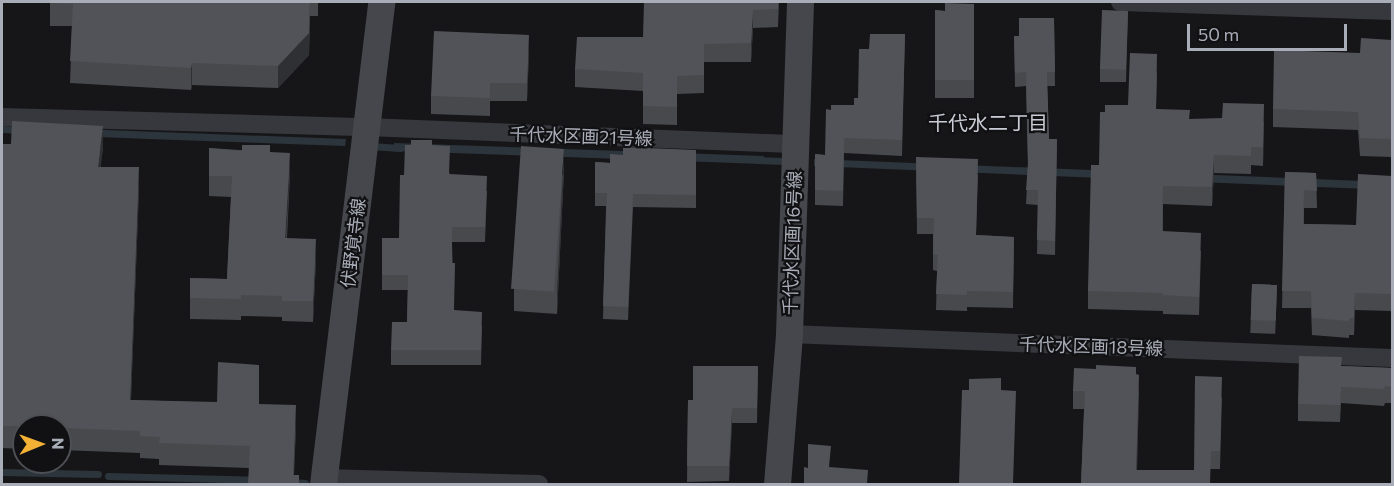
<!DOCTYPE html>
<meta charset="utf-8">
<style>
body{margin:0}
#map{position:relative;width:1394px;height:486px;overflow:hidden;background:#161618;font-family:Commissioner,"Noto Sans JP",sans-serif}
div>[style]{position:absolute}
.water>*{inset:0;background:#2c353c;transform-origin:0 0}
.stream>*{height:7px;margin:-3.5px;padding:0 3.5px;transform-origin:3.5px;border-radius:3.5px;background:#2c353c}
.street>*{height:18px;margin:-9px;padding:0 9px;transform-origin:9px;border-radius:9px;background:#37383d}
.secondary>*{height:27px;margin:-13.5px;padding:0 13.5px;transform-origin:13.5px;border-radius:13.5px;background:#45474d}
.wall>*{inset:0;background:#47494d;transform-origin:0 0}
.shaded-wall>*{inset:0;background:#2f3033}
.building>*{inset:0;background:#525359;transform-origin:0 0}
span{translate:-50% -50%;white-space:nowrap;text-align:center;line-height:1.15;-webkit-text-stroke:4.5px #111113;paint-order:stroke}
.street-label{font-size:18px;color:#a8adb8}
.neighbourhood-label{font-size:20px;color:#c9ccd4}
.frame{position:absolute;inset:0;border:3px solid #a8adb8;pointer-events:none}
.north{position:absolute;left:12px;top:414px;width:60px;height:60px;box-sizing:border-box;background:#111113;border:2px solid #4d4f55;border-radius:50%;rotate:89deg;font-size:16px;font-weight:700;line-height:24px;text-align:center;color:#a8adb8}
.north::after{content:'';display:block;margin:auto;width:21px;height:27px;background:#f2b134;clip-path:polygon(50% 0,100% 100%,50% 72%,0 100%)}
.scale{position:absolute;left:1187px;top:24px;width:160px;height:27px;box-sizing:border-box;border:3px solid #a8adb8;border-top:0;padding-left:8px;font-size:18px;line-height:21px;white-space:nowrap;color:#a8adb8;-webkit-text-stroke:4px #111113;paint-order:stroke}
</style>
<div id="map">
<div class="water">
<div style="clip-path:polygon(2px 126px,237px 135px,346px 139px,345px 146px,148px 139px,2px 133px)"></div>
<div style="left:394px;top:143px;width:370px;height:8px;rotate:2deg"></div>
<div style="clip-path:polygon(814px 159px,1363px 181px,1392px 190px,814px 166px)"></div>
</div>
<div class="stream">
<div style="left:370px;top:146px;width:30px;rotate:4deg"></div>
<div style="left:756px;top:160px;width:34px;rotate:2deg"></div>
<div style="left:2px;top:472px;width:96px;rotate:1.2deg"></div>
<div style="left:108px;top:476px;width:148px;rotate:1.5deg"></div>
<div style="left:291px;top:482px;width:14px;rotate:4deg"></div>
</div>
<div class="street">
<div style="left:1120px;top:2px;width:272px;rotate:1.9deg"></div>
<div style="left:2px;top:117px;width:365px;rotate:1.6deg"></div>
<div style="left:367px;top:127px;width:429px;rotate:2.3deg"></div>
<div style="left:789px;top:334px;width:603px;rotate:2.28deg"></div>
<div style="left:324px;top:478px;width:215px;rotate:1.6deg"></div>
</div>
<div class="secondary">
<div style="left:323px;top:484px;width:485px;rotate:-83.1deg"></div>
<div style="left:777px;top:484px;width:150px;rotate:-85.4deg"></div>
<div style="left:789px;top:334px;width:332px;rotate:-88.1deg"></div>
</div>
<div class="wall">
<div style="clip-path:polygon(50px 2px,318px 2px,318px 16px,310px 16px,309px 55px,278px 88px,192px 85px,191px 90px,70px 83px,72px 26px,50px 26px)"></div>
<div style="clip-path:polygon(779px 2px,778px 27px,753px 28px,751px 62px,704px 62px,704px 93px,677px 94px,677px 125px,643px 124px,643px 91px,575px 87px,575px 69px,643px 37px)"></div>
<div style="clip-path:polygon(974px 4px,974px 98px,935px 98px,935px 10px,945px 11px)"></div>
<div style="clip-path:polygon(1128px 11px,1126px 82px,1100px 82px,1100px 69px)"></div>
<div style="clip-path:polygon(1054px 18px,1055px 86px,1047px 86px,1049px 139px,1057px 139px,1055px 255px,1037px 254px,1038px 205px,1026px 204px,1028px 166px,1026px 86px,1015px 87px,1014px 36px,1019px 36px)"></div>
<div style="clip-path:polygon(905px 34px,902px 156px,844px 153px,843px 206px,815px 205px,815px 154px,825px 155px,831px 110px,854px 105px,858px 98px,869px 49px)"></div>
<div style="clip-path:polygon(1392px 40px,1392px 169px,1392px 157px,1360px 156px,1358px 130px,1273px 127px,1273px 109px,1360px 53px)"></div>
<div style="clip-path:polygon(529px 53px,527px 101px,490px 101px,490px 116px,431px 114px,431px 96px)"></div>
<div style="clip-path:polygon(1157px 72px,1156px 109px,1190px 119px,1264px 122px,1263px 166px,1251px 165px,1251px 174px,1214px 173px,1212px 206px,1163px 204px,1163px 231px,1201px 251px,1199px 315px,1163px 314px,1163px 311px,1088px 309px,1088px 291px,1099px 165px,1128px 105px)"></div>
<div style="clip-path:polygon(2px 144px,103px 148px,100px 167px,139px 189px,131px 400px,259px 404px,296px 427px,294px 475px,299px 484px,249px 468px,159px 465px,159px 459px,140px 458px,140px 453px,60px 450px,60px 426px,24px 426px,24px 449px,2px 448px)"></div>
<div style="clip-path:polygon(432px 145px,450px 174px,487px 191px,485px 242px,452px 242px,454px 310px,482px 326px,481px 365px,391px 365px,391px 350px,407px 322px,408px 290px,382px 290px,382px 238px,399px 238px)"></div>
<div style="clip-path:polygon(209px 148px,270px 152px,290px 174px,287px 238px,316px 260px,313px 322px,282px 321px,282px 317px,241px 316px,241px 320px,190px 319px,190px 278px,227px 279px,231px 197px,209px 196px)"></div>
<div style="clip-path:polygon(696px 150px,696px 208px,633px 207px,628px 320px,603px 319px,606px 206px,595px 206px,595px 162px,610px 163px,623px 155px)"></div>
<div style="clip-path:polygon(916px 157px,978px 175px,976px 235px,1014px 237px,1013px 308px,967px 307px,967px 311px,936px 310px,937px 271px,933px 270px,933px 234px,917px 234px)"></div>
<div style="clip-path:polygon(564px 171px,557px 314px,514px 311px,514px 289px)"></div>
<div style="clip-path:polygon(1285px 172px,1316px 173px,1317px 208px,1304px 208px,1304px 224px,1356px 225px,1392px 176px,1392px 311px,1355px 310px,1354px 335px,1349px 335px,1349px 338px,1312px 335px,1311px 308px,1282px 308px)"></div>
<div style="left:1252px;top:284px;width:25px;height:49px;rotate:2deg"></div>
<div style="clip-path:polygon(758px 366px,757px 423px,732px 423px,729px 481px,687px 482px,688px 400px,693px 400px)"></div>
<div style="clip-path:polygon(1342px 366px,1392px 368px,1392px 403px,1385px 403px,1384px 406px,1341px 403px,1340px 422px,1298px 421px,1298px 404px)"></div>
<div style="clip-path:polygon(1136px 374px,1139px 393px,1137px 470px,1194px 470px,1222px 396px,1220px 469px,1211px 469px,1081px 484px,1084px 409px,1073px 409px,1073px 391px)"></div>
</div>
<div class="shaded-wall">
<div style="clip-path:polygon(310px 2px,309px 55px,278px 88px,278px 66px)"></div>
<div style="clip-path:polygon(753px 10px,753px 28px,751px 62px,751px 43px)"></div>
<div style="clip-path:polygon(529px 35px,529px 53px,527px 101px,527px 83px)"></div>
<div style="clip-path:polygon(192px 63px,192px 85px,191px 90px,191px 68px)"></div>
<div style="clip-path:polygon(1264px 104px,1264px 122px,1263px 166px,1263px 147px)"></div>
<div style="clip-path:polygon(103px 126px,103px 148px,98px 190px,98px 167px)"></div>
<div style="clip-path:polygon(564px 149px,564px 171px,557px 314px,557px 291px)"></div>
<div style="clip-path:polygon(290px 153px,290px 174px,285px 259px,285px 238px)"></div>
<div style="clip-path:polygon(1214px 155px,1214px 173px,1212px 206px,1212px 187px)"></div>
<div style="clip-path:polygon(139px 167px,139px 189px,130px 422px,130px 400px)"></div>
<div style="clip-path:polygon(316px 239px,316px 260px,313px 322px,313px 301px)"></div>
<div style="clip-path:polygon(1355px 293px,1355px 310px,1354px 335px,1354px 318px)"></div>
<div style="clip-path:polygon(1139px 375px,1139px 393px,1136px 484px,1136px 470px)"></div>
<div style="clip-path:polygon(296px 405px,296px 427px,293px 484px)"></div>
<div style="clip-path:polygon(732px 408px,732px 423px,729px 481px,729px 466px)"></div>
</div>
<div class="building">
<div style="clip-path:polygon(50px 2px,310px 2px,309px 33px,278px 66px,192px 63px,191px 68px,70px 61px,73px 4px,50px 3px)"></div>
<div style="clip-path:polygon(644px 2px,778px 2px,778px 9px,753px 10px,751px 43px,704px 44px,704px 75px,677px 76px,677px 107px,643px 106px,643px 73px,575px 69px,577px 37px,643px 37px)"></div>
<div style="clip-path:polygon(945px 3px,974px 4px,974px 80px,935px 80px,935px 10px,945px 11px)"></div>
<div style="left:1102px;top:10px;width:26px;height:59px;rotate:2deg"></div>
<div style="clip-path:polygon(1019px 18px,1054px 18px,1055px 72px,1047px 72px,1049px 139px,1057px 139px,1055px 241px,1037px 240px,1038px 190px,1026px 190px,1028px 163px,1026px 72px,1015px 73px,1014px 36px,1019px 36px)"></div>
<div style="clip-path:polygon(434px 31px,529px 35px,527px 83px,490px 83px,490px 98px,431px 96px)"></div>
<div style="clip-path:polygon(870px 34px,905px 34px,902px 140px,844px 138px,843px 191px,815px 190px,815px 154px,825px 155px,826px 109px,831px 110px,831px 105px,854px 105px,854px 98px,858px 98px,859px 49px,869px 49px)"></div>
<div style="clip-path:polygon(1361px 38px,1392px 40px,1392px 151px,1392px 139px,1360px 138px,1358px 112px,1273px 109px,1274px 50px,1360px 53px)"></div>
<div style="clip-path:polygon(1130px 53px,1157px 54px,1156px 109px,1190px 110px,1189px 119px,1222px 118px,1223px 103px,1264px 104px,1263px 147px,1251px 147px,1251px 156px,1214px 155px,1212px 187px,1163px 186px,1162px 231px,1201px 233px,1199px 297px,1163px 295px,1163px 293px,1088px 291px,1091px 165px,1099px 165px,1100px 112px,1105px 112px,1105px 105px,1128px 105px)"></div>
<div style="clip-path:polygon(12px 121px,103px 126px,98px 167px,139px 167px,130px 400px,217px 402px,218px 362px,259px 365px,259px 404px,296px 405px,293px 475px,299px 475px,299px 484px,248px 484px,250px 446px,159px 443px,160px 437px,140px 436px,140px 431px,60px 428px,60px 426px,2px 426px,2px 144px,11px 144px)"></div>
<div style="clip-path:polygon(411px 140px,432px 140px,432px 145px,450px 146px,449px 174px,487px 176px,485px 227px,452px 227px,452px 263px,455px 263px,454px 310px,482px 312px,481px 350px,391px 350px,392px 322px,407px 322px,408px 275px,382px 275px,382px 238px,399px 238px,400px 175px,404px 175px,405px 145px,411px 145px)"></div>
<div style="clip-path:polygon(242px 145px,270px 145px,270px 152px,290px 153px,285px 238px,316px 239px,313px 301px,282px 301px,282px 296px,241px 295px,241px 299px,190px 298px,190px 278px,227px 279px,232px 176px,209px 176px,209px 148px,242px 151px)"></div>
<div style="left:521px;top:146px;width:43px;height:143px;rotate:4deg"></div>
<div style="clip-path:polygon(623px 147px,696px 150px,696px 195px,633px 194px,628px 307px,603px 306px,607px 193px,595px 193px,595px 162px,610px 163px,610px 154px,623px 155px)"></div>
<div style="clip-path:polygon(916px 157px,978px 159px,976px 235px,1014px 237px,1013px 292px,967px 291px,967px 295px,936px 294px,938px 255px,933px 254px,934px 218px,917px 218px)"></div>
<div style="clip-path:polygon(1285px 172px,1316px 173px,1317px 191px,1304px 190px,1303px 224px,1356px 225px,1358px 174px,1392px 176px,1392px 294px,1355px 293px,1354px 318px,1349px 318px,1349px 321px,1312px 318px,1311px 291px,1282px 291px)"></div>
<div style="left:1252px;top:284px;width:25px;height:36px;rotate:2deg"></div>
<div style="clip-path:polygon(1299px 356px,1342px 357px,1341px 366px,1392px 368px,1392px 387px,1385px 386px,1384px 389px,1341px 387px,1340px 405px,1298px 404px)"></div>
<div style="clip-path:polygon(1096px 365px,1136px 367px,1136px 374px,1139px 375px,1136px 470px,1194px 470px,1195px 376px,1222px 377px,1220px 451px,1211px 451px,1210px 484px,1081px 484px,1085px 391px,1073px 391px,1074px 368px,1096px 369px)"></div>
<div style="clip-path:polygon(693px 366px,758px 366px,757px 408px,732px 408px,729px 466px,687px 466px,688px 400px,693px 400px)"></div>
<div style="clip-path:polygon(1001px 378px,1001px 390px,1016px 391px,1013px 484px,959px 484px,962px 390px,969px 390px,969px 379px)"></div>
<div style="clip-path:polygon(808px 444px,831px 446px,829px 467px,868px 470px,867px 484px,804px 484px,804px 467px,808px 468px)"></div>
</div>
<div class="street-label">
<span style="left:581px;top:136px;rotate:2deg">千代水区画21号線</span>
<span style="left:353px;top:243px;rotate:-83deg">伏野覚寺線</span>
<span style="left:792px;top:243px;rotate:-88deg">千代水区画16号線</span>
<span style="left:1091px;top:346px;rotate:2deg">千代水区画18号線</span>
</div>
<div class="neighbourhood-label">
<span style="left:988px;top:122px">千代水二丁目</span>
</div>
<div class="frame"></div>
<div class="north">N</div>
<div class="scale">50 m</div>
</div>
